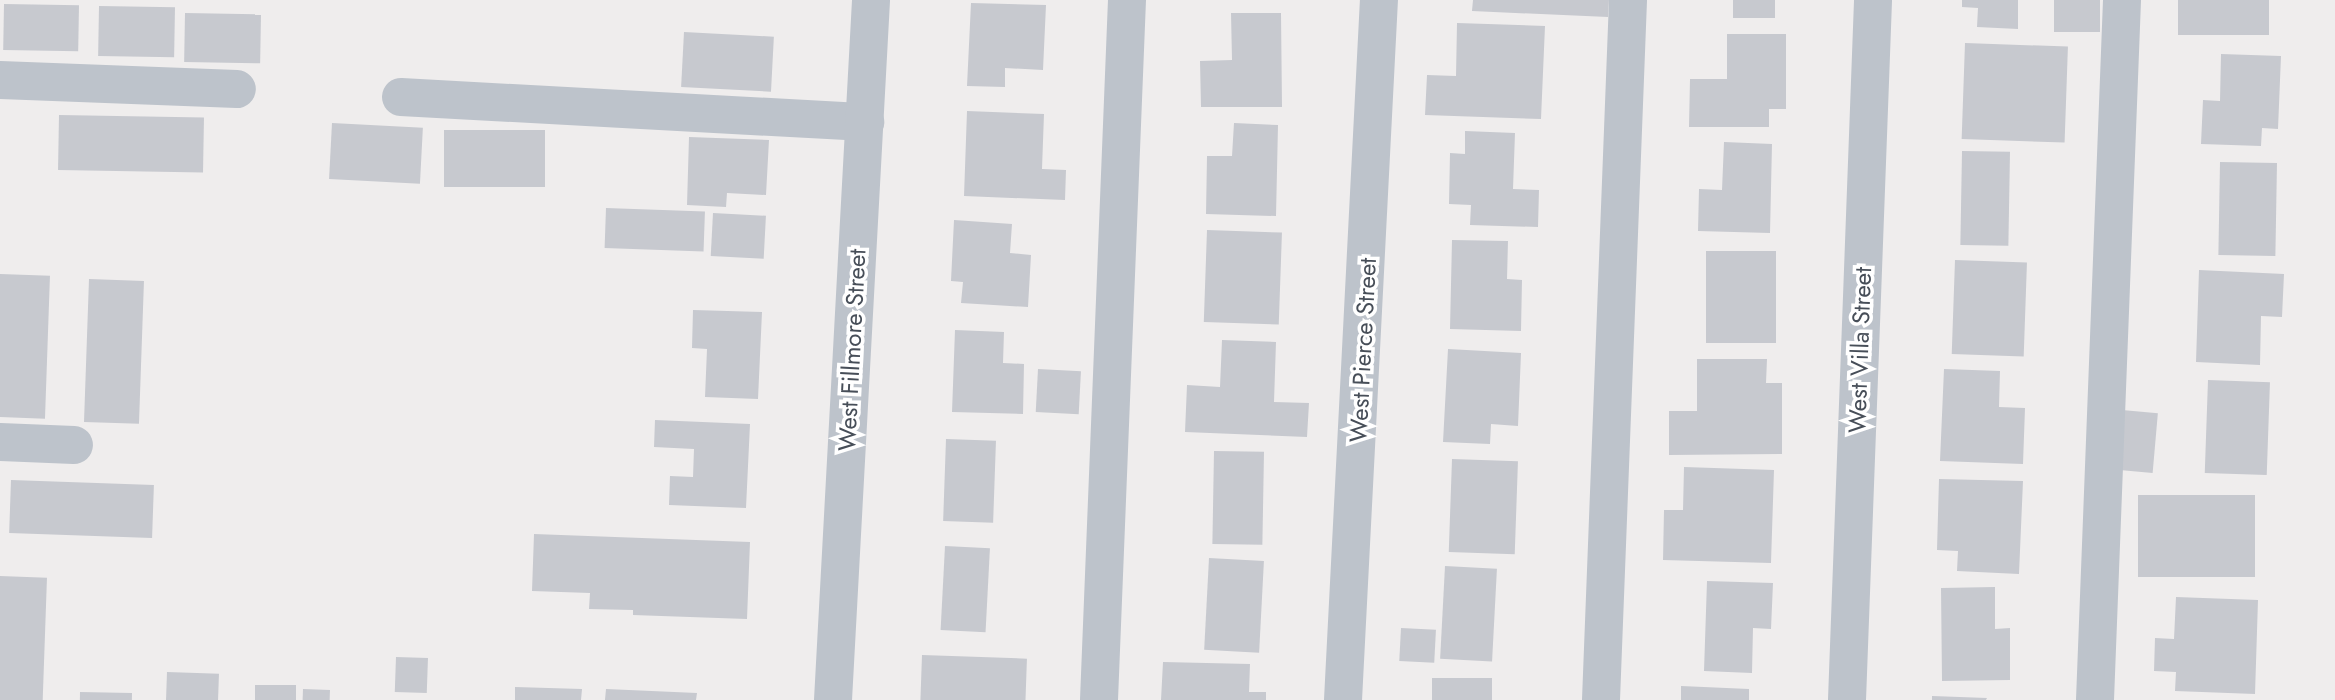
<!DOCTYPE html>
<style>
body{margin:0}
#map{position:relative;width:2335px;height:700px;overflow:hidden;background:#efeded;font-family:Jost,sans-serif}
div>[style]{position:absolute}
.building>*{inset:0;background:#c7c9cf;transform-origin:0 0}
.minor>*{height:38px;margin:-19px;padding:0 19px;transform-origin:19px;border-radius:19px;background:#bdc3cb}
span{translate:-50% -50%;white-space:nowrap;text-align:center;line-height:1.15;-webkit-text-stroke:7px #fff;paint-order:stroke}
.street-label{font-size:24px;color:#474e58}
</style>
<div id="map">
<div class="building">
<div style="clip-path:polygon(1473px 0,1609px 0,1608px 17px,1472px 11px)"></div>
<div style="left:1733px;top:0;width:42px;height:18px"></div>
<div style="clip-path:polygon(1962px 0,2018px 0,2018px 29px,1977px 27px,1978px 8px,1962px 7px)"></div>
<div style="left:2054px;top:0;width:46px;height:32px"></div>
<div style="left:2178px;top:0;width:91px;height:35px"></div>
<div style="clip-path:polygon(971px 3px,1046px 5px,1043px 70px,1005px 68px,1005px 87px,967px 86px)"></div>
<div style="left:4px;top:4px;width:75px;height:46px;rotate:1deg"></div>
<div style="left:99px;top:6px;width:76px;height:50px;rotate:1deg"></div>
<div style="left:185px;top:13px;width:76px;height:49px;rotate:1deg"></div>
<div style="clip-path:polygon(1231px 13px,1281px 13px,1282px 107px,1201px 107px,1200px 61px,1232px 60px)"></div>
<div style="clip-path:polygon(1457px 23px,1545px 26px,1541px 119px,1425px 115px,1427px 75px,1456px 76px)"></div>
<div style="left:684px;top:32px;width:90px;height:55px;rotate:3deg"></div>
<div style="clip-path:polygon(1727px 34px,1786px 34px,1786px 109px,1769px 109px,1769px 127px,1689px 127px,1690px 79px,1727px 79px)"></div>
<div style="left:1965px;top:43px;width:103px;height:96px;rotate:2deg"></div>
<div style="clip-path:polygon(2221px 54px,2281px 56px,2278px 129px,2262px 128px,2261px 146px,2201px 144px,2203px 100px,2220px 101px)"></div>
<div style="clip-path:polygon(967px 111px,1044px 114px,1042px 169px,1066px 170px,1065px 200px,964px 196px)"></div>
<div style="left:59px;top:115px;width:145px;height:55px;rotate:1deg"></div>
<div style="left:332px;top:123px;width:91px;height:56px;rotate:3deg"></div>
<div style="clip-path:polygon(1234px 123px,1278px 125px,1276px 216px,1206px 214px,1207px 156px,1232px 156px)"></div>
<div style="left:444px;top:130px;width:101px;height:57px"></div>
<div style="clip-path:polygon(1465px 131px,1515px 133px,1513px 189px,1539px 190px,1538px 227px,1470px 225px,1471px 205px,1449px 204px,1450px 153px,1465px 154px)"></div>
<div style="clip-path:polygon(689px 137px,769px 140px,766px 195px,727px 193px,726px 207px,687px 205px)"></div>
<div style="clip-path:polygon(1724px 142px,1772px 144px,1770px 233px,1698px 231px,1699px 189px,1722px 190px)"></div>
<div style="left:1962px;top:151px;width:48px;height:94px;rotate:1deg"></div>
<div style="left:2220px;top:162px;width:57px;height:93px;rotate:1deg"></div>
<div style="left:606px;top:208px;width:99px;height:40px;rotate:2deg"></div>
<div style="left:713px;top:213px;width:53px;height:43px;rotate:3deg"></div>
<div style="clip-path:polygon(954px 220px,1012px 224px,1010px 253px,1031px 255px,1028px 307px,961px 303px,963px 282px,951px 281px)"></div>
<div style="left:1207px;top:230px;width:75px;height:92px;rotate:2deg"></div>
<div style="clip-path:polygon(1452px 240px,1508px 241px,1507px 279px,1522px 280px,1521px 331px,1450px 329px)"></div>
<div style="left:1776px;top:251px;width:92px;height:70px;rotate:90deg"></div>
<div style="left:1955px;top:260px;width:72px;height:94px;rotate:2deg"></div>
<div style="clip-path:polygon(2199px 270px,2284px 274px,2282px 317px,2261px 316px,2260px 365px,2196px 362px)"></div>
<div style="left:0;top:274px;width:50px;height:143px;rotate:2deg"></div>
<div style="left:89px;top:279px;width:55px;height:143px;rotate:2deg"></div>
<div style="clip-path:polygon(693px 310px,762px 312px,758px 399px,705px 397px,707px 349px,692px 348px)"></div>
<div style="clip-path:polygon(955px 330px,1004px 332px,1003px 363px,1024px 364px,1023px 414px,952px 412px)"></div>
<div style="clip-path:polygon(1222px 340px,1276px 342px,1274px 402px,1309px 403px,1307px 437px,1185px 432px,1187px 385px,1220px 387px)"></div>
<div style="clip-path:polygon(1448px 349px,1521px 353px,1518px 426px,1491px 424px,1490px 444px,1443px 442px)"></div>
<div style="clip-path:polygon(1697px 359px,1767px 359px,1766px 383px,1782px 383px,1782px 454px,1669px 455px,1669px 411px,1697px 411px)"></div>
<div style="left:1038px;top:369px;width:43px;height:43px;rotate:3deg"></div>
<div style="clip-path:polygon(1944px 369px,2000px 371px,1999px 407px,2025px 408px,2023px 464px,1940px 461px)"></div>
<div style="left:2208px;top:380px;width:62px;height:93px;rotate:2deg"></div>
<div style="left:2122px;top:410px;width:36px;height:60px;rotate:5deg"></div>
<div style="clip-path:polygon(655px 420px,750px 424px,746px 508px,669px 505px,670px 476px,693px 477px,694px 449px,654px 447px)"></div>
<div style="left:946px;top:439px;width:50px;height:82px;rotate:2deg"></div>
<div style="left:1214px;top:451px;width:50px;height:93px;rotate:1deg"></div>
<div style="left:1452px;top:459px;width:66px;height:93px;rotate:2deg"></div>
<div style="clip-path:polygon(1684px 467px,1774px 470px,1771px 563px,1663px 560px,1664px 510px,1683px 510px)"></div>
<div style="clip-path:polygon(1939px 479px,2023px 481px,2019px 574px,1957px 571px,1958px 551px,1937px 550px)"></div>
<div style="left:11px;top:480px;width:143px;height:53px;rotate:2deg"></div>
<div style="left:2138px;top:495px;width:117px;height:82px"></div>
<div style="clip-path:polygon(534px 534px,750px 542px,747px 619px,633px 615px,633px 610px,589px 609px,590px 593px,532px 591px)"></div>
<div style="left:945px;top:546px;width:45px;height:84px;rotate:3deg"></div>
<div style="left:1209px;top:558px;width:55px;height:92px;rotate:3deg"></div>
<div style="left:1445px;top:566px;width:52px;height:93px;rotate:3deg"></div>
<div style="left:0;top:576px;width:47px;height:124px;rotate:2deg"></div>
<div style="clip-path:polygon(1707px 581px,1773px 583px,1771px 629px,1753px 628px,1752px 673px,1704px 671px)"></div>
<div style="clip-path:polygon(1995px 587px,1995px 629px,2010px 628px,2010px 680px,1942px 681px,1941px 588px)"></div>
<div style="clip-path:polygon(2176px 597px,2258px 600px,2255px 694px,2175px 691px,2176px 672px,2154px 671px,2155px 638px,2174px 639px)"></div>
<div style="left:1401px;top:628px;width:35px;height:33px;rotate:3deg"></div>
<div style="left:922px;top:655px;width:105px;height:45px;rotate:2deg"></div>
<div style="left:396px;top:657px;width:32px;height:35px;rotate:2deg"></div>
<div style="clip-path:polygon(1163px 662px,1250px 664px,1249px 692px,1266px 692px,1266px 700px,1161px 700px)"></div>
<div style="left:167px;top:672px;width:52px;height:28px;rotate:2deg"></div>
<div style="left:1432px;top:678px;width:60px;height:22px"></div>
<div style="left:255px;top:685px;width:41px;height:15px"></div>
<div style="clip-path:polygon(1681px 686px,1749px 689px,1749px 700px,1681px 700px)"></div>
<div style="clip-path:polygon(515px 687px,582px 689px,581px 700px,515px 700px)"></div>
<div style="left:303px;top:689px;width:27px;height:11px;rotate:2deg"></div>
<div style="clip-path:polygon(606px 689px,697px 693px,696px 700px,605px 700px)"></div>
<div style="left:80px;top:692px;width:52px;height:8px;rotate:1deg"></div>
<div style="clip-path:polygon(1932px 696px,1987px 698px,1986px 700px,1932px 700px)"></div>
</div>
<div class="minor">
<div style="left:0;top:80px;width:237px;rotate:2.2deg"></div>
<div style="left:401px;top:97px;width:465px;rotate:3.1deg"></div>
<div style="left:0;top:442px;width:74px;rotate:2.3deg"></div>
<div style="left:833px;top:700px;width:701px;rotate:-86.89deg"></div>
<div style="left:1099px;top:700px;width:701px;rotate:-87.71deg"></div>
<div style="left:1343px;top:700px;width:701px;rotate:-87.06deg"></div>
<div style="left:1601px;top:700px;width:701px;rotate:-87.79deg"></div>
<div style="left:1847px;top:700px;width:700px;rotate:-87.87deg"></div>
<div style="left:2095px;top:700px;width:701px;rotate:-87.79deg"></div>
</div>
<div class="street-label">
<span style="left:852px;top:350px;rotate:-87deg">West Fillmore Street</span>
<span style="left:1363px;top:350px;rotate:-87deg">West Pierce Street</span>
<span style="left:1860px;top:350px;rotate:-88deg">West Villa Street</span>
</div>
</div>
